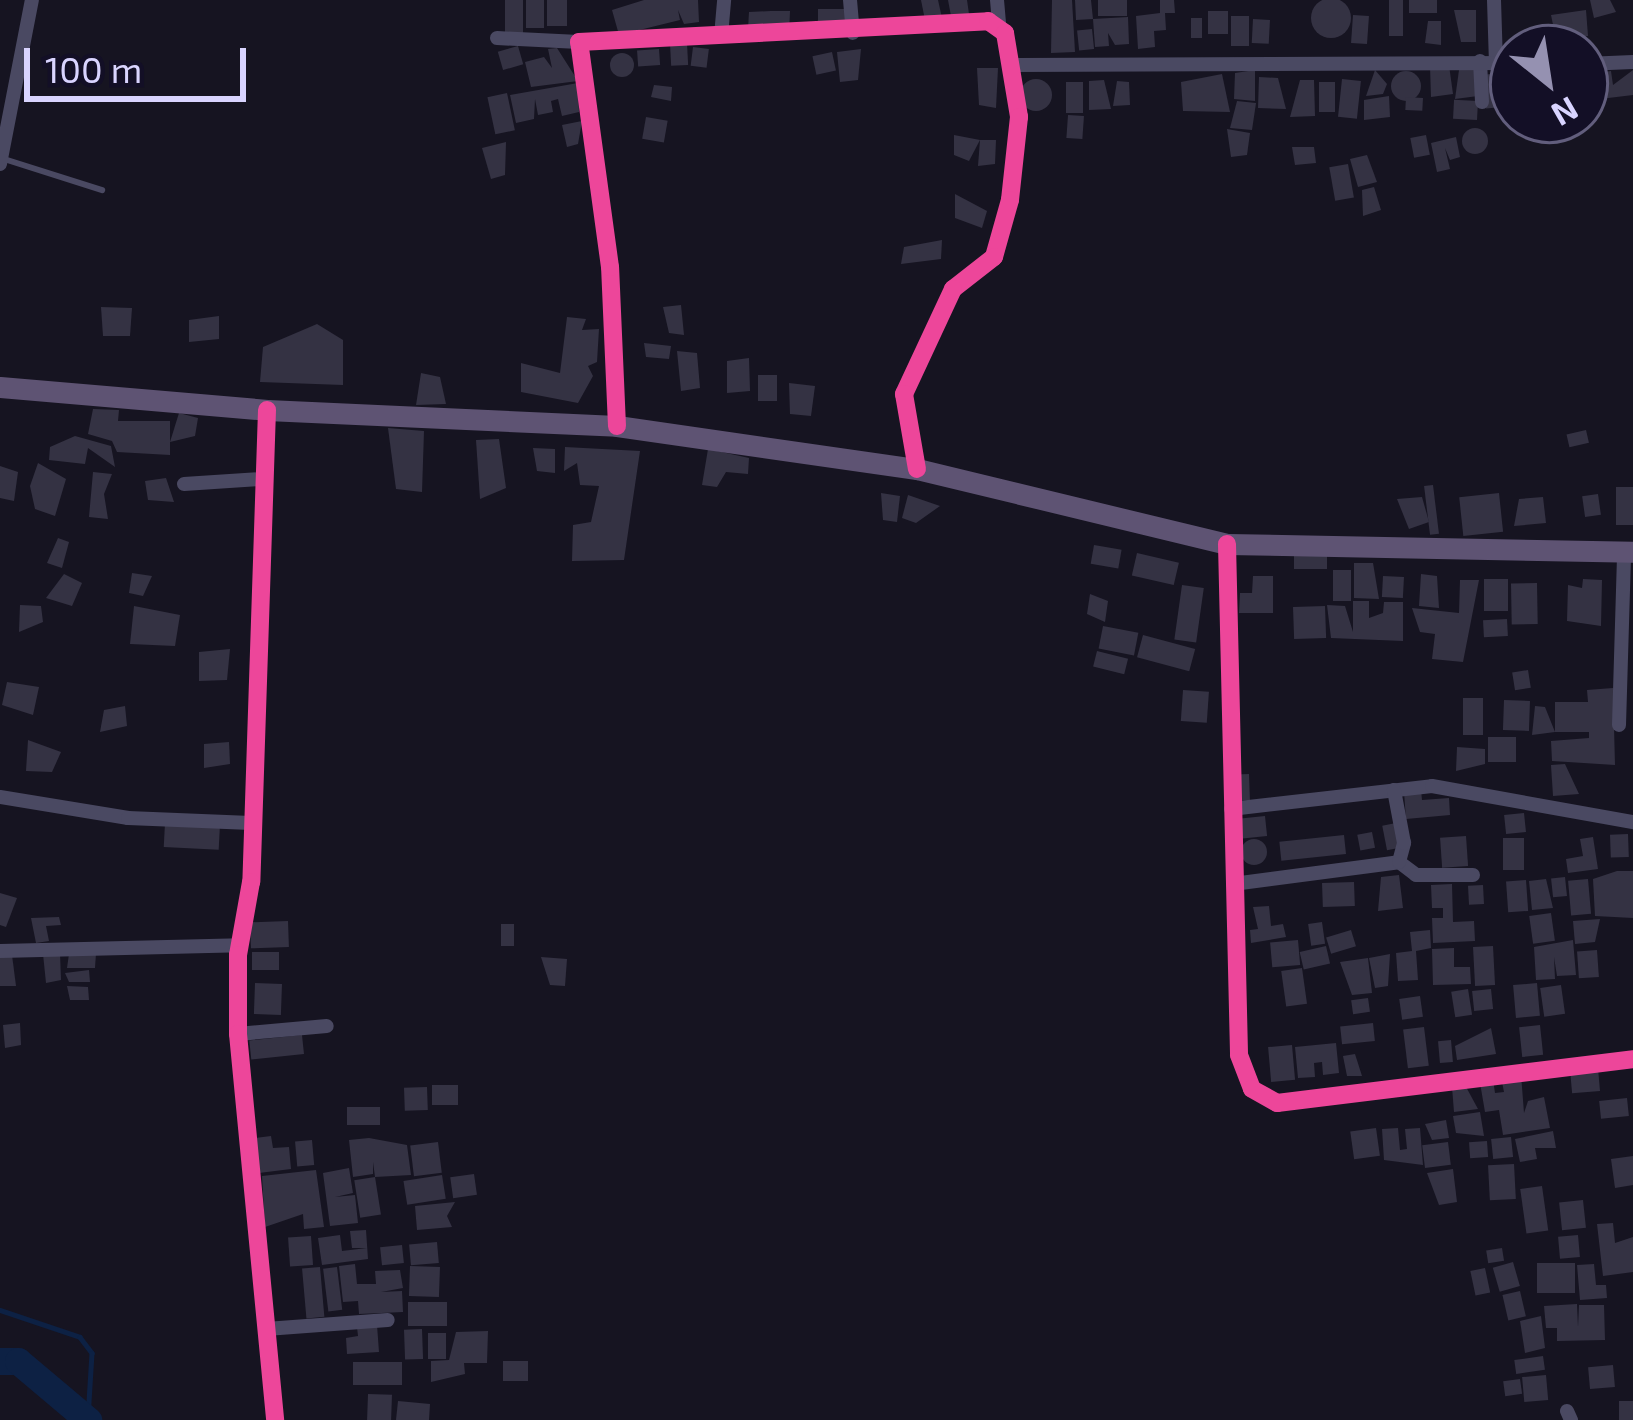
<!DOCTYPE html>
<style>
body{margin:0}
#map{position:relative;width:1633px;height:1420px;overflow:hidden;background:#161421;font-family:"Exo 2",sans-serif}
div>[style]{position:absolute}
.stream>*{height:4.5px;margin:-2.25px;padding:0 2.25px;transform-origin:2.25px;border-radius:2.25px;background:#0d2144}
.river>*{height:27px;margin:-13.5px;padding:0 13.5px;transform-origin:13.5px;border-radius:13.5px;background:#0d2144}
.building>*{inset:0;background:#343243;transform-origin:0 0}
.round{border-radius:50%}
.service>*{height:6px;margin:-3px;padding:0 3px;transform-origin:3px;border-radius:3px;background:#4a4962}
.minor>*{height:14px;margin:-7px;padding:0 7px;transform-origin:7px;border-radius:7px;background:#4a4962}
.primary>*{height:21px;margin:-10.5px;padding:0 10.5px;transform-origin:10.5px;border-radius:10.5px;background:#5e5373}
.cycleway>*{height:18px;margin:-9px;padding:0 9px;transform-origin:9px;border-radius:9px;background:#ed469a}
span{translate:-50% -50%;white-space:nowrap;text-align:center;line-height:1.15;-webkit-text-stroke:9px #130f26;paint-order:stroke}
.north{position:absolute;left:1489px;top:24px;width:120px;height:120px;box-sizing:border-box;background:#130f26;border:3px solid #625e7d;border-radius:50%;rotate:150deg;font-size:33px;font-weight:700;line-height:48px;text-align:center;color:#d9d4ff}
.north::after{content:'';display:block;margin:auto;width:42px;height:54px;background:#9591b1;clip-path:polygon(50% 0,100% 100%,50% 72%,0 100%)}
.scale{position:absolute;left:24px;top:48px;width:222px;height:54px;box-sizing:border-box;border:6px solid #d9d4ff;border-top:0;padding-left:15px;font-size:36px;line-height:42px;white-space:nowrap;color:#d9d4ff;-webkit-text-stroke:9px #130f26;paint-order:stroke}
</style>
<div id="map">
<div class="stream">
<div style="left:0;top:1310px;width:84px;rotate:18.6deg"></div>
<div style="left:80px;top:1337px;width:20px;rotate:53deg"></div>
<div style="left:92px;top:1353px;width:66px;rotate:93.5deg"></div>
</div>
<div class="river">
<div style="left:0;top:1361px;width:18px"></div>
<div style="left:18px;top:1361px;width:92px;rotate:40.1deg"></div>
</div>
<div class="building">
<div class="round" style="left:1311px;top:-2px;width:40px;height:40px"></div>
<div style="left:505px;top:0;width:18px;height:33px"></div>
<div style="left:526px;top:0;width:18px;height:28px"></div>
<div style="left:547px;top:0;width:20px;height:26px"></div>
<div style="clip-path:polygon(644px 0,698px 0,699px 22px,684px 24px,678px 10px,680px 20px,619px 35px,612px 10px)"></div>
<div style="clip-path:polygon(921px 0,938px 0,942px 18px,925px 20px)"></div>
<div style="clip-path:polygon(948px 0,967px 0,969px 14px,951px 16px)"></div>
<div style="clip-path:polygon(1052px 0,1072px 0,1075px 52px,1051px 53px)"></div>
<div style="clip-path:polygon(1075px 0,1091px 0,1093px 19px,1128px 17px,1129px 44px,1115px 45px,1108px 33px,1109px 46px,1095px 47px,1093px 19px,1076px 20px)"></div>
<div style="left:1098px;top:0;width:29px;height:16px"></div>
<div style="clip-path:polygon(1160px 0,1174px 0,1175px 13px,1165px 13px,1166px 30px,1154px 31px,1155px 47px,1138px 49px,1136px 16px,1160px 13px)"></div>
<div style="left:1389px;top:0;width:14px;height:36px"></div>
<div style="left:1409px;top:0;width:28px;height:13px"></div>
<div style="clip-path:polygon(1590px 0,1610px 0,1616px 12px,1594px 18px)"></div>
<div style="left:845px;top:9px;width:19px;height:27px;rotate:90deg"></div>
<div style="clip-path:polygon(1454px 10px,1476px 10px,1476px 42px,1461px 42px)"></div>
<div style="clip-path:polygon(1586px 10px,1588px 36px,1556px 39px,1551px 15px)"></div>
<div style="clip-path:polygon(771px 11px,790px 11px,789px 34px,748px 29px,749px 12px)"></div>
<div style="left:1208px;top:11px;width:20px;height:23px"></div>
<div style="left:1353px;top:15px;width:16px;height:28px;rotate:4deg"></div>
<div style="left:1231px;top:16px;width:18px;height:30px"></div>
<div style="left:1191px;top:18px;width:11px;height:20px"></div>
<div style="left:1253px;top:19px;width:17px;height:24px;rotate:3deg"></div>
<div style="clip-path:polygon(1428px 21px,1441px 21px,1441px 45px,1425px 43px)"></div>
<div style="left:1092px;top:29px;width:20px;height:15px;rotate:84deg"></div>
<div style="left:687px;top:43px;width:22px;height:17px;rotate:87deg"></div>
<div style="left:518px;top:46px;width:19px;height:21px;rotate:74deg"></div>
<div style="left:693px;top:47px;width:16px;height:19px;rotate:7deg"></div>
<div style="clip-path:polygon(557px 48px,578px 81px,531px 87px,525px 62px,544px 57px,552px 68px,548px 49px)"></div>
<div style="left:659px;top:49px;width:16px;height:22px;rotate:86deg"></div>
<div style="clip-path:polygon(861px 49px,858px 80px,840px 82px,837px 52px)"></div>
<div style="left:832px;top:52px;width:19px;height:20px;rotate:78deg"></div>
<div class="round" style="left:610px;top:53px;width:24px;height:24px"></div>
<div style="clip-path:polygon(1449px 65px,1453px 94px,1431px 97px,1430px 66px)"></div>
<div style="clip-path:polygon(1476px 67px,1478px 96px,1455px 99px,1459px 70px)"></div>
<div style="clip-path:polygon(1594px 67px,1599px 97px,1585px 100px,1585px 69px)"></div>
<div style="clip-path:polygon(977px 68px,998px 68px,996px 108px,979px 105px)"></div>
<div style="clip-path:polygon(1255px 70px,1255px 101px,1234px 99px,1235px 73px)"></div>
<div style="clip-path:polygon(1375px 70px,1387px 84px,1383px 94px,1366px 96px)"></div>
<div style="clip-path:polygon(1633px 70px,1633px 95px,1600px 99px,1597px 73px,1611px 71px,1613px 85px)"></div>
<div class="round" style="left:1391px;top:71px;width:30px;height:30px"></div>
<div style="left:1502px;top:73px;width:34px;height:19px;rotate:85deg"></div>
<div style="clip-path:polygon(1222px 74px,1230px 112px,1183px 111px,1181px 82px)"></div>
<div style="clip-path:polygon(1259px 77px,1278px 78px,1286px 109px,1258px 108px)"></div>
<div class="round" style="left:1020px;top:79px;width:32px;height:32px"></div>
<div style="left:1342px;top:79px;width:19px;height:38px;rotate:6deg"></div>
<div style="clip-path:polygon(1104px 80px,1111px 109px,1089px 110px,1089px 81px)"></div>
<div style="clip-path:polygon(1300px 80px,1314px 80px,1315px 116px,1290px 117px)"></div>
<div style="clip-path:polygon(1117px 81px,1129px 82px,1130px 105px,1113px 106px)"></div>
<div style="left:1066px;top:82px;width:17px;height:31px"></div>
<div style="left:1319px;top:82px;width:16px;height:30px"></div>
<div style="clip-path:polygon(578px 83px,579px 112px,562px 116px,558px 99px,551px 101px,553px 112px,538px 115px,535px 99px,534px 119px,516px 123px,510px 95px)"></div>
<div style="clip-path:polygon(654px 85px,672px 87px,671px 101px,651px 97px)"></div>
<div style="left:507px;top:93px;width:38px;height:20px;rotate:78deg"></div>
<div style="clip-path:polygon(1389px 96px,1390px 117px,1364px 120px,1364px 100px)"></div>
<div style="left:1406px;top:97px;width:17px;height:13px;rotate:3deg"></div>
<div style="clip-path:polygon(1237px 101px,1256px 103px,1252px 130px,1230px 128px)"></div>
<div style="left:1478px;top:101px;width:19px;height:24px;rotate:93deg"></div>
<div style="left:1068px;top:115px;width:16px;height:23px;rotate:4deg"></div>
<div class="round" style="left:1533px;top:116px;width:26px;height:26px"></div>
<div style="left:646px;top:117px;width:22px;height:22px;rotate:10deg"></div>
<div style="clip-path:polygon(582px 121px,578px 144px,567px 147px,562px 125px)"></div>
<div class="round" style="left:1462px;top:128px;width:26px;height:26px"></div>
<div style="clip-path:polygon(1227px 129px,1250px 133px,1247px 155px,1231px 157px)"></div>
<div style="clip-path:polygon(954px 135px,980px 140px,969px 161px,954px 155px)"></div>
<div style="left:1426px;top:135px;width:20px;height:16px;rotate:79deg"></div>
<div style="clip-path:polygon(1456px 137px,1460px 157px,1450px 160px,1445px 148px,1450px 169px,1437px 172px,1431px 143px)"></div>
<div style="clip-path:polygon(980px 140px,996px 140px,995px 164px,978px 166px)"></div>
<div style="clip-path:polygon(506px 142px,505px 175px,491px 179px,482px 148px)"></div>
<div style="clip-path:polygon(1292px 147px,1314px 147px,1316px 163px,1295px 165px)"></div>
<div style="clip-path:polygon(1367px 155px,1377px 182px,1358px 187px,1350px 159px)"></div>
<div style="left:1348px;top:164px;width:34px;height:19px;rotate:80deg"></div>
<div style="clip-path:polygon(1374px 187px,1381px 210px,1363px 216px,1362px 190px)"></div>
<div style="clip-path:polygon(955px 194px,987px 211px,982px 228px,955px 218px)"></div>
<div style="clip-path:polygon(942px 240px,941px 259px,901px 264px,904px 247px)"></div>
<div style="clip-path:polygon(681px 305px,684px 335px,669px 333px,663px 307px)"></div>
<div style="clip-path:polygon(101px 307px,132px 308px,130px 336px,103px 336px)"></div>
<div style="clip-path:polygon(219px 316px,219px 339px,189px 342px,189px 320px)"></div>
<div style="clip-path:polygon(567px 317px,586px 319px,582px 330px,599px 329px,597px 362px,588px 366px,593px 376px,578px 403px,521px 392px,521px 363px,560px 373px)"></div>
<div style="clip-path:polygon(317px 324px,343px 340px,343px 385px,260px 382px,263px 347px)"></div>
<div style="clip-path:polygon(644px 343px,671px 346px,669px 359px,646px 357px)"></div>
<div style="clip-path:polygon(677px 351px,697px 353px,700px 388px,681px 391px)"></div>
<div style="clip-path:polygon(749px 358px,750px 391px,727px 393px,727px 361px)"></div>
<div style="clip-path:polygon(421px 373px,440px 377px,446px 404px,416px 405px)"></div>
<div style="left:758px;top:375px;width:19px;height:26px"></div>
<div style="clip-path:polygon(789px 383px,815px 386px,811px 416px,790px 414px)"></div>
<div style="clip-path:polygon(93px 409px,119px 410px,118px 421px,170px 421px,170px 455px,117px 452px,112px 441px,88px 434px)"></div>
<div style="clip-path:polygon(179px 413px,198px 418px,195px 436px,170px 442px)"></div>
<div style="clip-path:polygon(388px 428px,424px 431px,422px 492px,396px 489px)"></div>
<div style="left:1586px;top:430px;width:13px;height:20px;rotate:77deg"></div>
<div style="clip-path:polygon(75px 436px,111px 446px,115px 467px,88px 448px,85px 464px,49px 460px,50px 447px)"></div>
<div style="clip-path:polygon(499px 439px,506px 488px,480px 499px,476px 440px)"></div>
<div style="clip-path:polygon(565px 447px,640px 451px,624px 560px,572px 561px,573px 525px,591px 522px,599px 486px,580px 485px,577px 463px,564px 471px)"></div>
<div style="clip-path:polygon(533px 448px,555px 449px,555px 473px,537px 471px)"></div>
<div style="clip-path:polygon(708px 449px,749px 458px,748px 474px,726px 472px,717px 487px,702px 485px)"></div>
<div style="clip-path:polygon(38px 463px,66px 479px,55px 516px,35px 509px,30px 486px)"></div>
<div style="clip-path:polygon(0 466px,18px 472px,14px 501px,0 498px)"></div>
<div style="clip-path:polygon(93px 472px,112px 474px,104px 494px,108px 519px,89px 517px)"></div>
<div style="clip-path:polygon(166px 478px,174px 502px,148px 500px,145px 481px)"></div>
<div style="left:1433px;top:485px;width:49px;height:9px;rotate:83deg"></div>
<div style="left:1633px;top:487px;width:38px;height:17px;rotate:90deg"></div>
<div style="clip-path:polygon(881px 493px,900px 496px,897px 522px,883px 520px)"></div>
<div style="left:1499px;top:493px;width:39px;height:40px;rotate:84deg"></div>
<div style="left:1598px;top:494px;width:21px;height:16px;rotate:82deg"></div>
<div style="clip-path:polygon(908px 495px,940px 506px,916px 523px,902px 518px)"></div>
<div style="clip-path:polygon(1422px 497px,1429px 522px,1409px 529px,1397px 499px)"></div>
<div style="clip-path:polygon(1543px 497px,1546px 523px,1514px 526px,1519px 499px)"></div>
<div style="clip-path:polygon(58px 538px,69px 542px,62px 568px,47px 563px)"></div>
<div style="left:1094px;top:545px;width:28px;height:19px;rotate:10deg"></div>
<div style="left:1294px;top:551px;width:33px;height:18px"></div>
<div style="left:1137px;top:553px;width:43px;height:23px;rotate:13deg"></div>
<div style="clip-path:polygon(1354px 563px,1373px 563px,1379px 599px,1354px 598px)"></div>
<div style="left:1333px;top:570px;width:18px;height:31px"></div>
<div style="clip-path:polygon(132px 573px,152px 576px,143px 596px,129px 593px)"></div>
<div style="clip-path:polygon(64px 574px,82px 583px,72px 606px,46px 598px)"></div>
<div style="clip-path:polygon(1421px 574px,1437px 576px,1439px 608px,1419px 606px)"></div>
<div style="clip-path:polygon(1253px 576px,1273px 576px,1273px 613px,1239px 613px,1240px 593px,1252px 593px)"></div>
<div style="left:1383px;top:576px;width:21px;height:21px;rotate:3deg"></div>
<div style="left:1484px;top:579px;width:24px;height:32px"></div>
<div style="clip-path:polygon(1583px 579px,1602px 580px,1601px 626px,1567px 621px,1568px 585px,1582px 588px)"></div>
<div style="clip-path:polygon(1460px 580px,1479px 580px,1463px 662px,1432px 659px,1435px 634px,1420px 632px,1412px 608px,1459px 613px)"></div>
<div style="left:1537px;top:583px;width:41px;height:26px;rotate:89deg"></div>
<div style="left:1182px;top:585px;width:22px;height:55px;rotate:8deg"></div>
<div style="clip-path:polygon(1090px 594px,1108px 601px,1105px 622px,1087px 614px)"></div>
<div style="clip-path:polygon(1353px 601px,1369px 601px,1369px 618px,1383px 613px,1384px 602px,1403px 602px,1403px 641px,1331px 638px,1327px 605px,1345px 606px,1353px 632px)"></div>
<div style="clip-path:polygon(20px 605px,41px 606px,43px 622px,19px 632px)"></div>
<div style="clip-path:polygon(134px 606px,180px 615px,175px 646px,130px 644px)"></div>
<div style="left:1325px;top:606px;width:32px;height:32px;rotate:88deg"></div>
<div style="left:1507px;top:619px;width:17px;height:24px;rotate:87deg"></div>
<div style="left:1103px;top:626px;width:36px;height:23px;rotate:11deg"></div>
<div style="left:1143px;top:635px;width:54px;height:23px;rotate:15deg"></div>
<div style="clip-path:polygon(230px 649px,227px 680px,199px 681px,199px 652px)"></div>
<div style="left:1097px;top:651px;width:32px;height:16px;rotate:14deg"></div>
<div style="left:1528px;top:670px;width:18px;height:16px;rotate:81deg"></div>
<div style="clip-path:polygon(7px 682px,39px 687px,33px 715px,2px 705px)"></div>
<div style="clip-path:polygon(1613px 688px,1615px 765px,1552px 761px,1551px 741px,1589px 738px,1589px 732px,1555px 732px,1555px 702px,1588px 702px,1587px 690px)"></div>
<div style="left:1183px;top:690px;width:26px;height:31px;rotate:4deg"></div>
<div style="left:1463px;top:698px;width:20px;height:37px"></div>
<div style="left:1504px;top:700px;width:26px;height:30px;rotate:2deg"></div>
<div style="clip-path:polygon(125px 706px,127px 726px,100px 732px,104px 710px)"></div>
<div style="clip-path:polygon(1535px 706px,1545px 707px,1555px 732px,1532px 735px)"></div>
<div style="left:1516px;top:737px;width:25px;height:28px;rotate:90deg"></div>
<div style="clip-path:polygon(28px 740px,61px 752px,52px 772px,26px 771px)"></div>
<div style="clip-path:polygon(229px 742px,230px 764px,204px 768px,204px 744px)"></div>
<div style="clip-path:polygon(1457px 747px,1485px 749px,1485px 764px,1456px 771px)"></div>
<div style="clip-path:polygon(1565px 764px,1579px 794px,1553px 796px,1551px 765px)"></div>
<div style="left:1249px;top:774px;width:26px;height:14px;rotate:88deg"></div>
<div style="clip-path:polygon(1421px 790px,1422px 800px,1449px 798px,1450px 815px,1406px 819px,1404px 792px)"></div>
<div style="left:1524px;top:813px;width:19px;height:20px;rotate:84deg"></div>
<div style="left:1265px;top:816px;width:20px;height:27px;rotate:84deg"></div>
<div style="left:165px;top:823px;width:55px;height:24px;rotate:3deg"></div>
<div style="left:1396px;top:823px;width:25px;height:14px;rotate:79deg"></div>
<div style="left:1372px;top:832px;width:16px;height:15px;rotate:79deg"></div>
<div style="left:1628px;top:834px;width:23px;height:18px;rotate:88deg"></div>
<div style="left:1344px;top:835px;width:19px;height:65px;rotate:84deg"></div>
<div style="left:1466px;top:836px;width:30px;height:26px;rotate:86deg"></div>
<div style="clip-path:polygon(1593px 837px,1598px 869px,1568px 873px,1566px 859px,1583px 856px,1580px 839px)"></div>
<div style="left:1503px;top:838px;width:21px;height:32px"></div>
<div class="round" style="left:1241px;top:839px;width:26px;height:26px"></div>
<div style="clip-path:polygon(1617px 871px,1633px 871px,1633px 918px,1595px 916px,1593px 879px)"></div>
<div style="clip-path:polygon(1399px 875px,1403px 908px,1378px 911px,1381px 877px)"></div>
<div style="left:1565px;top:877px;width:19px;height:14px;rotate:84deg"></div>
<div style="clip-path:polygon(1546px 879px,1553px 908px,1532px 910px,1529px 881px)"></div>
<div style="left:1588px;top:879px;width:35px;height:20px;rotate:85deg"></div>
<div style="left:1526px;top:880px;width:31px;height:20px;rotate:86deg"></div>
<div style="left:1354px;top:882px;width:24px;height:32px;rotate:88deg"></div>
<div style="clip-path:polygon(1452px 884px,1453px 922px,1474px 921px,1475px 941px,1433px 943px,1432px 918px,1443px 918px,1443px 908px,1432px 908px,1431px 885px)"></div>
<div style="left:1483px;top:885px;width:19px;height:15px;rotate:87deg"></div>
<div style="clip-path:polygon(0 893px,17px 898px,6px 927px,0 925px)"></div>
<div style="clip-path:polygon(1269px 906px,1271px 926px,1283px 924px,1286px 937px,1251px 943px,1250px 930px,1258px 929px,1253px 907px)"></div>
<div style="left:1551px;top:913px;width:28px;height:22px;rotate:82deg"></div>
<div style="clip-path:polygon(59px 917px,61px 925px,46px 926px,49px 941px,36px 943px,31px 918px)"></div>
<div style="clip-path:polygon(1600px 919px,1595px 942px,1575px 944px,1573px 921px)"></div>
<div style="left:288px;top:921px;width:26px;height:38px;rotate:88deg"></div>
<div style="left:1322px;top:922px;width:22px;height:14px;rotate:82deg"></div>
<div style="left:501px;top:924px;width:13px;height:22px"></div>
<div style="left:1351px;top:930px;width:17px;height:26px;rotate:73deg"></div>
<div style="clip-path:polygon(1430px 930px,1431px 948px,1416px 951px,1418px 980px,1398px 981px,1396px 953px,1412px 951px,1410px 932px)"></div>
<div style="left:1298px;top:940px;width:25px;height:28px;rotate:85deg"></div>
<div style="clip-path:polygon(1573px 940px,1576px 975px,1557px 976px,1554px 957px,1555px 979px,1536px 980px,1534px 947px)"></div>
<div style="left:1326px;top:946px;width:18px;height:27px;rotate:77deg"></div>
<div style="left:1493px;top:946px;width:39px;height:20px;rotate:87deg"></div>
<div style="clip-path:polygon(1454px 948px,1454px 967px,1470px 967px,1471px 984px,1433px 985px,1432px 949px)"></div>
<div style="left:1597px;top:950px;width:27px;height:20px;rotate:86deg"></div>
<div style="left:279px;top:952px;width:18px;height:27px;rotate:90deg"></div>
<div style="clip-path:polygon(60px 953px,61px 980px,46px 983px,43px 954px)"></div>
<div style="clip-path:polygon(96px 953px,95px 968px,67px 968px,69px 954px)"></div>
<div style="clip-path:polygon(1390px 954px,1388px 986px,1375px 988px,1369px 958px)"></div>
<div style="clip-path:polygon(12px 955px,16px 986px,0 986px,0 956px)"></div>
<div style="clip-path:polygon(541px 957px,567px 959px,565px 986px,550px 985px)"></div>
<div style="clip-path:polygon(1368px 958px,1372px 993px,1352px 995px,1340px 962px)"></div>
<div style="left:1302px;top:968px;width:36px;height:21px;rotate:82deg"></div>
<div style="clip-path:polygon(89px 970px,90px 982px,69px 982px,65px 973px)"></div>
<div style="left:255px;top:983px;width:27px;height:31px;rotate:2deg"></div>
<div style="left:1537px;top:983px;width:33px;height:24px;rotate:85deg"></div>
<div style="left:1561px;top:985px;width:29px;height:21px;rotate:82deg"></div>
<div style="clip-path:polygon(67px 986px,88px 987px,89px 1000px,70px 1000px)"></div>
<div style="left:1468px;top:989px;width:26px;height:17px;rotate:81deg"></div>
<div style="left:1491px;top:989px;width:20px;height:19px;rotate:84deg"></div>
<div style="left:1420px;top:996px;width:21px;height:21px;rotate:82deg"></div>
<div style="left:1368px;top:998px;width:14px;height:17px;rotate:82deg"></div>
<div style="clip-path:polygon(20px 1023px,21px 1045px,5px 1048px,3px 1025px)"></div>
<div style="left:1373px;top:1023px;width:18px;height:33px;rotate:84deg"></div>
<div style="left:1540px;top:1025px;width:30px;height:21px;rotate:84deg"></div>
<div style="left:1424px;top:1027px;width:39px;height:21px;rotate:83deg"></div>
<div style="clip-path:polygon(1491px 1028px,1496px 1054px,1457px 1060px,1455px 1046px)"></div>
<div style="left:302px;top:1035px;width:19px;height:53px;rotate:84deg"></div>
<div style="left:1451px;top:1040px;width:22px;height:13px;rotate:85deg"></div>
<div style="clip-path:polygon(1336px 1043px,1339px 1073px,1323px 1075px,1322px 1062px,1314px 1063px,1315px 1077px,1298px 1078px,1295px 1047px)"></div>
<div style="left:1292px;top:1045px;width:35px;height:24px;rotate:85deg"></div>
<div style="clip-path:polygon(1355px 1054px,1362px 1076px,1347px 1076px,1343px 1056px)"></div>
<div style="left:1598px;top:1068px;width:23px;height:28px;rotate:85deg"></div>
<div style="clip-path:polygon(1521px 1074px,1524px 1113px,1528px 1101px,1544px 1097px,1550px 1128px,1503px 1135px,1499px 1110px,1485px 1112px,1479px 1077px,1493px 1079px,1495px 1093px,1504px 1092px,1501px 1077px)"></div>
<div style="left:458px;top:1085px;width:20px;height:26px;rotate:90deg"></div>
<div style="clip-path:polygon(1465px 1085px,1478px 1109px,1454px 1112px,1452px 1087px)"></div>
<div style="left:427px;top:1087px;width:23px;height:23px;rotate:88deg"></div>
<div style="left:1627px;top:1098px;width:18px;height:28px;rotate:84deg"></div>
<div style="left:380px;top:1107px;width:18px;height:33px;rotate:90deg"></div>
<div style="clip-path:polygon(1480px 1112px,1484px 1136px,1456px 1133px,1453px 1116px)"></div>
<div style="clip-path:polygon(1446px 1120px,1449px 1138px,1432px 1140px,1425px 1124px)"></div>
<div style="left:1376px;top:1128px;width:28px;height:26px;rotate:82deg"></div>
<div style="clip-path:polygon(1398px 1128px,1400px 1150px,1407px 1149px,1405px 1129px,1420px 1128px,1423px 1165px,1384px 1160px,1382px 1129px)"></div>
<div style="clip-path:polygon(1553px 1131px,1556px 1148px,1535px 1148px,1537px 1159px,1520px 1162px,1515px 1139px)"></div>
<div style="clip-path:polygon(271px 1136px,273px 1148px,289px 1147px,291px 1169px,259px 1173px,255px 1138px)"></div>
<div style="left:1511px;top:1137px;width:20px;height:20px;rotate:84deg"></div>
<div style="clip-path:polygon(369px 1138px,407px 1145px,411px 1175px,375px 1177px,373px 1162px,373px 1174px,353px 1177px,349px 1140px)"></div>
<div style="left:312px;top:1140px;width:25px;height:17px;rotate:85deg"></div>
<div style="left:1487px;top:1141px;width:16px;height:18px;rotate:86deg"></div>
<div style="left:438px;top:1142px;width:31px;height:28px;rotate:83deg"></div>
<div style="left:1448px;top:1142px;width:23px;height:26px;rotate:83deg"></div>
<div style="clip-path:polygon(1633px 1156px,1633px 1185px,1615px 1188px,1611px 1159px)"></div>
<div style="left:1514px;top:1164px;width:35px;height:26px;rotate:87deg"></div>
<div style="clip-path:polygon(349px 1168px,353px 1193px,335px 1197px,355px 1195px,358px 1223px,330px 1226px,323px 1173px)"></div>
<div style="clip-path:polygon(1453px 1169px,1457px 1202px,1439px 1205px,1427px 1173px)"></div>
<div style="clip-path:polygon(316px 1170px,324px 1227px,304px 1229px,303px 1214px,265px 1227px,262px 1176px)"></div>
<div style="left:474px;top:1174px;width:21px;height:24px;rotate:82deg"></div>
<div style="left:442px;top:1175px;width:24px;height:39px;rotate:81deg"></div>
<div style="left:375px;top:1177px;width:38px;height:21px;rotate:81deg"></div>
<div style="left:1542px;top:1186px;width:45px;height:22px;rotate:82deg"></div>
<div style="left:1583px;top:1200px;width:28px;height:24px;rotate:84deg"></div>
<div style="clip-path:polygon(455px 1202px,447px 1216px,452px 1227px,417px 1230px,415px 1206px)"></div>
<div style="clip-path:polygon(1613px 1223px,1615px 1243px,1633px 1237px,1633px 1272px,1603px 1276px,1597px 1224px)"></div>
<div style="clip-path:polygon(366px 1230px,368px 1259px,322px 1265px,318px 1238px,340px 1235px,342px 1251px,367px 1248px,352px 1248px,350px 1231px)"></div>
<div style="left:1578px;top:1235px;width:22px;height:20px;rotate:85deg"></div>
<div style="left:311px;top:1236px;width:29px;height:23px;rotate:86deg"></div>
<div style="left:437px;top:1242px;width:21px;height:28px;rotate:85deg"></div>
<div style="left:402px;top:1245px;width:18px;height:22px;rotate:84deg"></div>
<div style="left:1502px;top:1248px;width:13px;height:16px;rotate:81deg"></div>
<div style="left:1513px;top:1262px;width:25px;height:21px;rotate:74deg"></div>
<div style="left:1575px;top:1263px;width:30px;height:38px;rotate:90deg"></div>
<div style="clip-path:polygon(355px 1264px,357px 1284px,376px 1284px,375px 1271px,400px 1270px,403px 1288px,381px 1292px,402px 1291px,403px 1312px,359px 1314px,358px 1301px,343px 1302px,339px 1266px)"></div>
<div style="clip-path:polygon(1594px 1264px,1596px 1285px,1606px 1285px,1607px 1298px,1580px 1300px,1577px 1265px)"></div>
<div style="left:410px;top:1266px;width:30px;height:30px;rotate:2deg"></div>
<div style="left:320px;top:1267px;width:50px;height:18px;rotate:85deg"></div>
<div style="left:337px;top:1267px;width:43px;height:14px;rotate:83deg"></div>
<div style="left:1485px;top:1268px;width:25px;height:15px;rotate:78deg"></div>
<div style="left:1520px;top:1291px;width:26px;height:18px;rotate:77deg"></div>
<div style="left:408px;top:1302px;width:39px;height:24px"></div>
<div style="clip-path:polygon(1577px 1304px,1578px 1327px,1579px 1305px,1604px 1305px,1605px 1340px,1557px 1341px,1557px 1328px,1546px 1328px,1544px 1306px)"></div>
<div style="clip-path:polygon(1541px 1316px,1545px 1348px,1525px 1353px,1520px 1321px)"></div>
<div style="clip-path:polygon(377px 1325px,379px 1352px,347px 1354px,346px 1338px,358px 1336px,357px 1327px)"></div>
<div style="left:422px;top:1329px;width:30px;height:18px;rotate:88deg"></div>
<div style="clip-path:polygon(488px 1331px,487px 1363px,464px 1363px,465px 1374px,431px 1382px,431px 1361px,449px 1360px,456px 1332px)"></div>
<div style="left:428px;top:1333px;width:18px;height:26px"></div>
<div style="left:1543px;top:1356px;width:14px;height:29px;rotate:82deg"></div>
<div style="left:528px;top:1361px;width:20px;height:25px;rotate:90deg"></div>
<div style="left:353px;top:1362px;width:49px;height:23px"></div>
<div style="left:1613px;top:1365px;width:22px;height:25px;rotate:85deg"></div>
<div style="left:1546px;top:1375px;width:25px;height:24px;rotate:85deg"></div>
<div style="left:1520px;top:1379px;width:15px;height:17px;rotate:82deg"></div>
<div style="left:368px;top:1394px;width:24px;height:26px;rotate:2deg"></div>
<div style="clip-path:polygon(398px 1401px,430px 1404px,429px 1420px,396px 1420px)"></div>
<div style="left:1633px;top:1401px;width:19px;height:14px;rotate:90deg"></div>
</div>
<div class="service">
<div style="left:4px;top:159px;width:103px;rotate:17.6deg"></div>
</div>
<div class="minor">
<div style="left:850px;top:0;width:33px;rotate:85deg"></div>
<div style="left:997px;top:0;width:24px;rotate:85deg"></div>
<div style="left:1494px;top:0;width:62px;rotate:88.2deg"></div>
<div style="left:721px;top:36px;width:36px;rotate:-85deg"></div>
<div style="left:497px;top:38px;width:82px;rotate:2.8deg"></div>
<div style="left:1480px;top:61px;width:41px;rotate:87.2deg"></div>
<div style="left:1585px;top:64px;width:48px;rotate:-2.4deg"></div>
<div style="left:1011px;top:65px;width:502px;rotate:-0.23deg"></div>
<div style="left:0;top:164px;width:167px;rotate:-79deg"></div>
<div style="left:267px;top:410px;width:472px;rotate:91.9deg"></div>
<div style="left:251px;top:882px;width:74px;rotate:100.1deg"></div>
<div style="left:238px;top:955px;width:79px;rotate:90deg"></div>
<div style="left:238px;top:1034px;width:388px;rotate:84.5deg"></div>
<div style="left:617px;top:426px;width:159px;rotate:-92.5deg"></div>
<div style="left:610px;top:267px;width:227px;rotate:-97.8deg"></div>
<div style="left:579px;top:42px;width:410px;rotate:-2.9deg"></div>
<div style="left:988px;top:21px;width:21px;rotate:35deg"></div>
<div style="left:1005px;top:33px;width:85px;rotate:80.5deg"></div>
<div style="left:1019px;top:117px;width:83px;rotate:96.2deg"></div>
<div style="left:1010px;top:200px;width:59px;rotate:105.7deg"></div>
<div style="left:994px;top:257px;width:52px;rotate:142deg"></div>
<div style="left:953px;top:289px;width:116px;rotate:115deg"></div>
<div style="left:904px;top:394px;width:76px;rotate:80.2deg"></div>
<div style="left:184px;top:484px;width:78px;rotate:-3.7deg"></div>
<div style="left:1227px;top:544px;width:511px;rotate:88.65deg"></div>
<div style="left:1239px;top:1055px;width:36px;rotate:69deg"></div>
<div style="left:1252px;top:1089px;width:29px;rotate:29deg"></div>
<div style="left:1277px;top:1103px;width:359px;rotate:-7deg"></div>
<div style="left:1619px;top:725px;width:173px;rotate:-88.3deg"></div>
<div style="left:0;top:797px;width:130px;rotate:9.3deg"></div>
<div style="left:128px;top:818px;width:123px;rotate:2.3deg"></div>
<div style="left:1231px;top:809px;width:202px;rotate:-6.5deg"></div>
<div style="left:1432px;top:786px;width:204px;rotate:10.2deg"></div>
<div style="left:1399px;top:862px;width:21px;rotate:37deg"></div>
<div style="left:1416px;top:875px;width:57px"></div>
<div style="left:1233px;top:884px;width:167px;rotate:-7.5deg"></div>
<div style="left:1399px;top:862px;width:20px;rotate:-75deg"></div>
<div style="left:1404px;top:843px;width:54px;rotate:-100.7deg"></div>
<div style="left:0;top:951px;width:240px;rotate:-1.4deg"></div>
<div style="left:238px;top:1034px;width:89px;rotate:-5.1deg"></div>
<div style="left:266px;top:1329px;width:122px;rotate:-4.2deg"></div>
<div style="left:1567px;top:1411px;width:10px;rotate:66deg"></div>
</div>
<div class="primary">
<div style="left:0;top:387px;width:268px;rotate:4.9deg"></div>
<div style="left:267px;top:410px;width:350px;rotate:2.6deg"></div>
<div style="left:617px;top:426px;width:303px;rotate:8.2deg"></div>
<div style="left:917px;top:469px;width:319px;rotate:13.6deg"></div>
<div style="left:1227px;top:544px;width:406px;rotate:1.1deg"></div>
</div>
<div class="cycleway">
<div style="left:267px;top:410px;width:472px;rotate:91.9deg"></div>
<div style="left:251px;top:882px;width:74px;rotate:100.1deg"></div>
<div style="left:238px;top:955px;width:79px;rotate:90deg"></div>
<div style="left:238px;top:1034px;width:388px;rotate:84.5deg"></div>
<div style="left:617px;top:426px;width:159px;rotate:-92.5deg"></div>
<div style="left:610px;top:267px;width:227px;rotate:-97.8deg"></div>
<div style="left:579px;top:42px;width:410px;rotate:-2.9deg"></div>
<div style="left:988px;top:21px;width:21px;rotate:35deg"></div>
<div style="left:1005px;top:33px;width:85px;rotate:80.5deg"></div>
<div style="left:1019px;top:117px;width:83px;rotate:96.2deg"></div>
<div style="left:1010px;top:200px;width:59px;rotate:105.7deg"></div>
<div style="left:994px;top:257px;width:52px;rotate:142deg"></div>
<div style="left:953px;top:289px;width:116px;rotate:115deg"></div>
<div style="left:904px;top:394px;width:76px;rotate:80.2deg"></div>
<div style="left:1227px;top:544px;width:511px;rotate:88.65deg"></div>
<div style="left:1239px;top:1055px;width:36px;rotate:69deg"></div>
<div style="left:1252px;top:1089px;width:29px;rotate:29deg"></div>
<div style="left:1277px;top:1103px;width:359px;rotate:-7deg"></div>
</div>
<div class="north">N</div>
<div class="scale">100 m</div>
</div>
